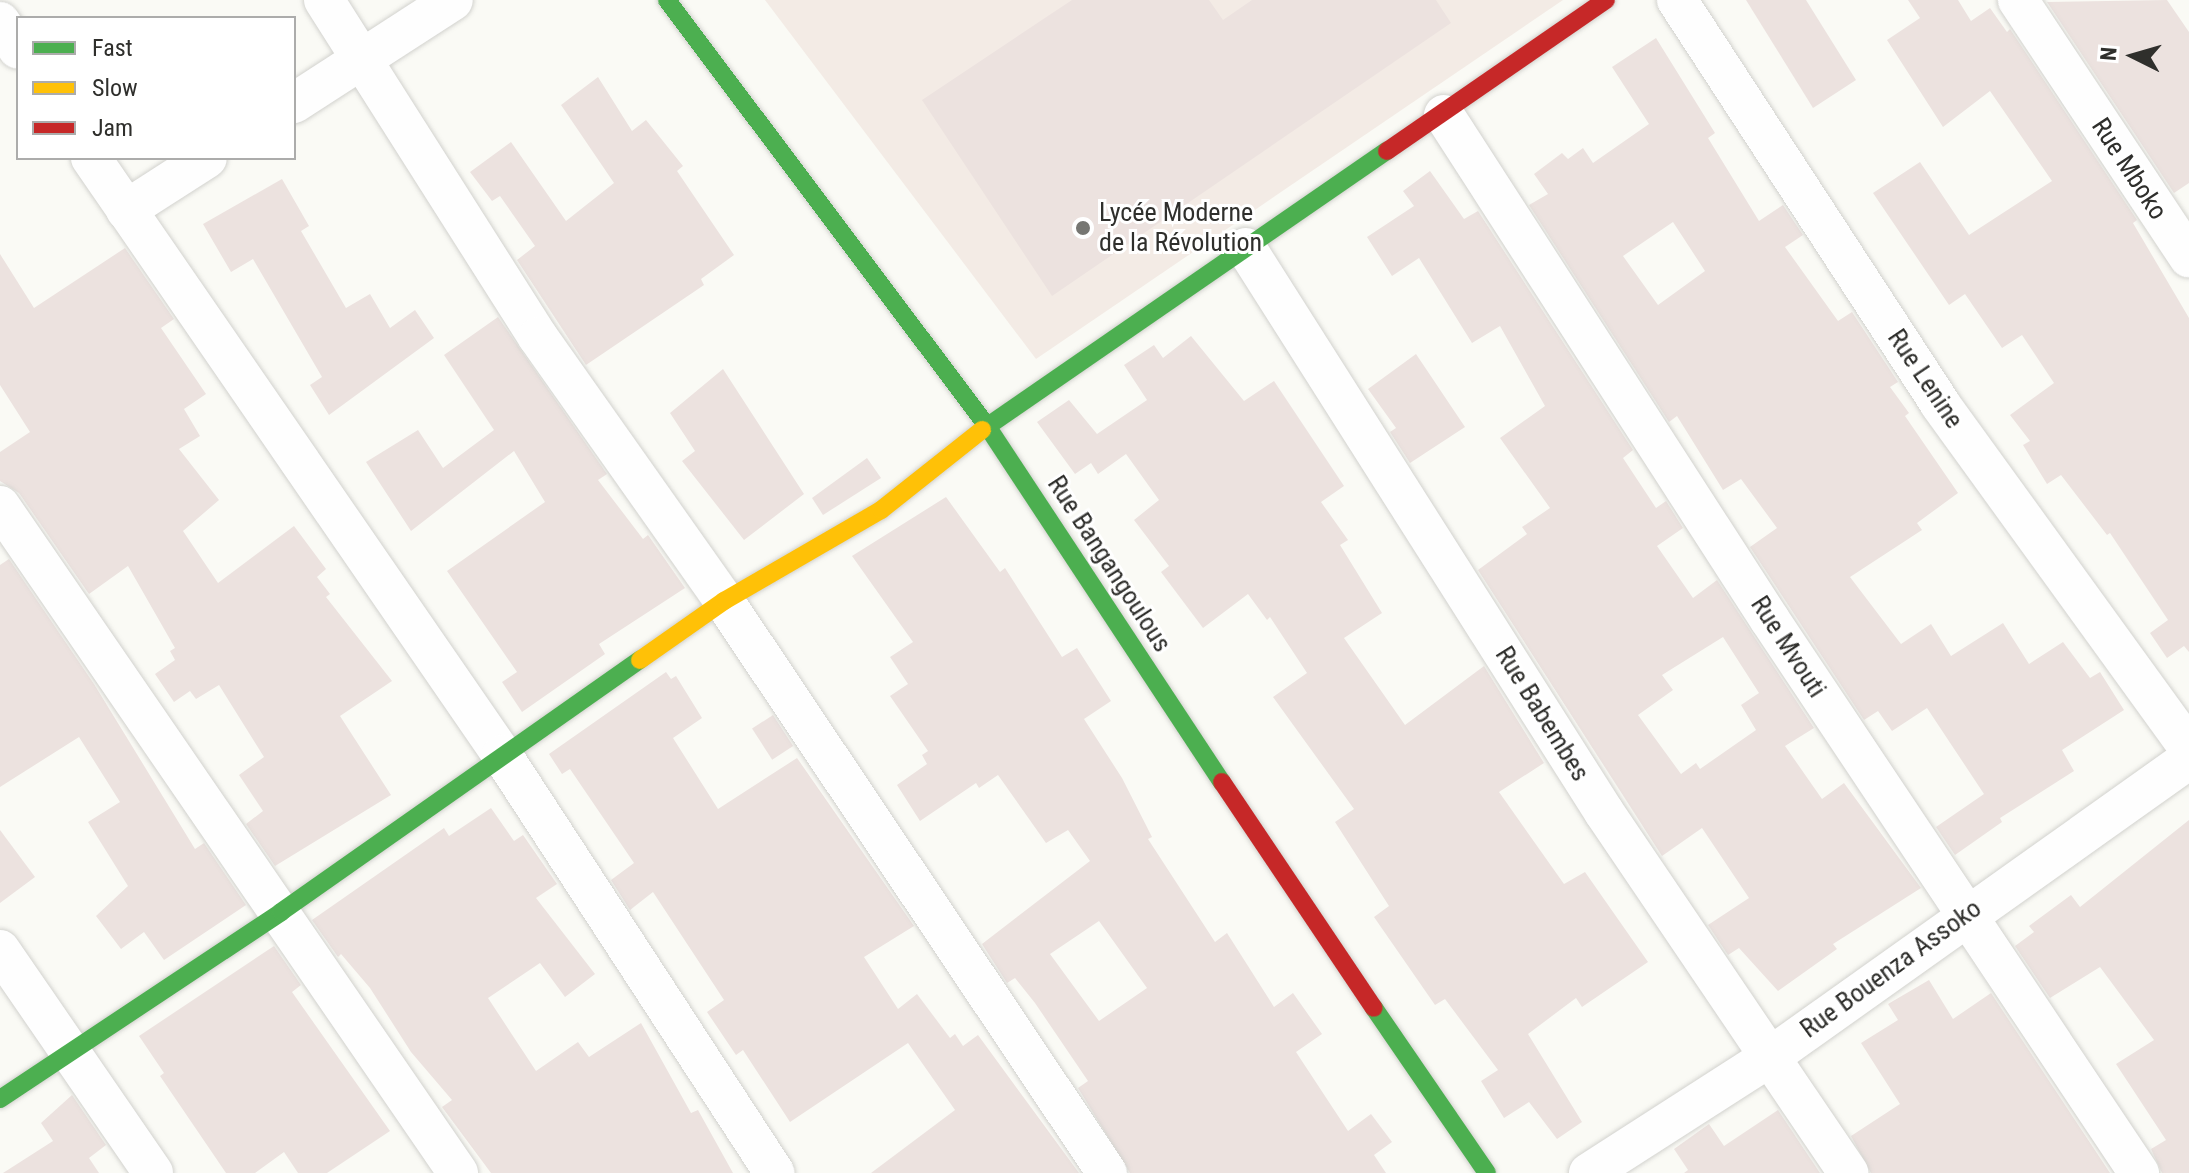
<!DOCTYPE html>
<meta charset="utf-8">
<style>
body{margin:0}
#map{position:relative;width:2189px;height:1173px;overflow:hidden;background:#fafaf5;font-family:"Roboto Condensed",sans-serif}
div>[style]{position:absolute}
.education>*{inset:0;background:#f3ebe5}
.building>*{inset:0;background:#ece2df;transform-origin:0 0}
.roads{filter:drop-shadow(0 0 2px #d2d2ce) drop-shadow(0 0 2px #d2d2ce)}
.street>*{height:40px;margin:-20px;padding:0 20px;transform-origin:20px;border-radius:20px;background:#fefefe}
.fast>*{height:18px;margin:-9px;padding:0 9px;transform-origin:9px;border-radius:9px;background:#4caf50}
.slow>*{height:18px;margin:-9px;padding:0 9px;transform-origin:9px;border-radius:9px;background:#ffc107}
.jam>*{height:18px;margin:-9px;padding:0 9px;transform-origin:9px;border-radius:9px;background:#c62828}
.dots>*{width:22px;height:22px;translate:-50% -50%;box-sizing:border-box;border:4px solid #fff;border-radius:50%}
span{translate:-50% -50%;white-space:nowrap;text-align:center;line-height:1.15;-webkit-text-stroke:6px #fff;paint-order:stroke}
.street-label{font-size:26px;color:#2f2f2c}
.poi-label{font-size:26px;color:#2f2f2c}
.left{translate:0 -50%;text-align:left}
.legend{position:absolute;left:16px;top:16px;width:280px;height:144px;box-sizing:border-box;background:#fff;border:2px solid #acacab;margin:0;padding:10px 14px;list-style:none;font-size:24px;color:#2f2f2c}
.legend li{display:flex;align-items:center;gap:16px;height:40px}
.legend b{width:40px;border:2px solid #acacab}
.north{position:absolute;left:2093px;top:16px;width:80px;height:80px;-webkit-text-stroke:6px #fff;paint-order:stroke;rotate:275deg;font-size:22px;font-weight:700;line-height:32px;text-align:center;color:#2f2f2c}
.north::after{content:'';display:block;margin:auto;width:28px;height:36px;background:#2f2f2c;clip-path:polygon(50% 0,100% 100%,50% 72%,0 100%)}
</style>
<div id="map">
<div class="education">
<div style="clip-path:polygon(765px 0,1563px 0,1036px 359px)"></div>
</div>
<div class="building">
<div style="clip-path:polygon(1072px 0,1209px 0,1223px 20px,1252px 0,1436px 0,1451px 23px,1052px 296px,922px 100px)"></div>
<div style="clip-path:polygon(1746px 0,1806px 0,1856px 80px,1813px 108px)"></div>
<div style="clip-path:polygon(1908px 0,1958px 0,1971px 21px,1990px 8px,2007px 32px,2010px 29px,2137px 220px,2133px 223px,2189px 318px,2189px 652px,2184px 646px,2167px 658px,2150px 633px,2168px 620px,2110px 533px,2107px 535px,2061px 475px,2047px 484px,2023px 445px,2030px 441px,2010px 415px,2054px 383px,2022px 335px,2002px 348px,1965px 294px,1949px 305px,1873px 193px,1920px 162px,1969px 235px,2052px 181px,1990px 91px,1943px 127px,1887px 40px,1920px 18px)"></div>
<div style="clip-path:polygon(2167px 0,2189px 32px,2189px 183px,2174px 193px,2047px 2px)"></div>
<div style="clip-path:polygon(evenodd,1656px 38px,1715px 133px,1708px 138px,1759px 221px,1783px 205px,1803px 235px,1785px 247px,1838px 321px,1852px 312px,1898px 382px,1890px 387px,1909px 413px,1905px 416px,1958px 493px,1917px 523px,1922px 530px,1850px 577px,1901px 644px,1931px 624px,1951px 656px,2003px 623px,2029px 664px,2063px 642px,2090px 678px,2100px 672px,2124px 710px,2062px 750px,2074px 771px,2000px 818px,2002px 822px,1955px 855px,1936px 827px,1984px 794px,1927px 708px,1892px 731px,1878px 711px,1864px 720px,1750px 547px,1777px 528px,1741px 479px,1723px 490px,1677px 416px,1669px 422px,1529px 205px,1548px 194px,1534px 174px,1562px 153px,1568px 159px,1583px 148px,1593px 163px,1649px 124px,1612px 67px,1656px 38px,1673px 222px,1705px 271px,1658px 305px,1623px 256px,1673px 222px)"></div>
<div style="clip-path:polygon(598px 77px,632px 131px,646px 120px,683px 166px,677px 171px,734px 255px,701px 279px,704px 285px,586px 365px,517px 260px,535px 246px,500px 196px,492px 201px,470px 172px,511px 142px,566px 221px,614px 183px,561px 105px)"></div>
<div style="clip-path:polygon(evenodd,1430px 171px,1464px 219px,1478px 211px,1633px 450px,1623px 458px,1656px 508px,1666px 501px,1683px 528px,1657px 546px,1693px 598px,1717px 580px,1814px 728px,1785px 746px,1822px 799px,1844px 783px,1921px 888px,1833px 944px,1837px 949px,1778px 991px,1739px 948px,1728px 955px,1708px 925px,1749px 898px,1702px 828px,1662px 856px,1478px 570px,1527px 534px,1522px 527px,1550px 508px,1500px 438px,1545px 406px,1500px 326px,1472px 343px,1419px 258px,1392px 276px,1367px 237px,1414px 206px,1403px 191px,1430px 171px,1723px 637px,1759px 693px,1741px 705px,1756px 730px,1700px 769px,1696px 763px,1681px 774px,1638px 715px,1673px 690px,1662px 675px,1723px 637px)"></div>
<div style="clip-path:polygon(282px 179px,309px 226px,301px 231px,346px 308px,370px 294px,390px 328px,415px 310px,434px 338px,329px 415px,310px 385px,322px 377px,253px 259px,231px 272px,203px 224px)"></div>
<div style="clip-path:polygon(125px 248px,174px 319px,161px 328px,206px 394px,184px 409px,200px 436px,179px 449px,219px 500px,183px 531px,218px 583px,294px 526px,326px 569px,317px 577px,330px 594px,326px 597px,392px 681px,340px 716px,391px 795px,275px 866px,246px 824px,263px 811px,239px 775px,264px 757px,219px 685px,196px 699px,190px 691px,174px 702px,155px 674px,175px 660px,170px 651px,175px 648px,128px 566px,89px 594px,19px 493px,0 481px,0 452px,30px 432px,0 385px,0 254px,34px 308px)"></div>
<div style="clip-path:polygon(498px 317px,607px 474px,598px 480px,643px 539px,648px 535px,685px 588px,599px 644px,605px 654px,522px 712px,502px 682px,517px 672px,447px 571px,545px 502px,514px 451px,411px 531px,366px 462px,418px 430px,443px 468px,494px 430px,444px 355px)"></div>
<div style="clip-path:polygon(1191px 336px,1244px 401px,1274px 381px,1344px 486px,1321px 502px,1348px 540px,1340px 545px,1382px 613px,1344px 638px,1405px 725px,1484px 666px,1544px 763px,1499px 792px,1564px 884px,1585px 872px,1648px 962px,1582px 1007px,1576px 998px,1528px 1034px,1582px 1122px,1557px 1139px,1529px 1102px,1504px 1118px,1481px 1081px,1498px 1070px,1445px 999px,1435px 1005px,1374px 917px,1389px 906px,1335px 822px,1354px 809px,1273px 697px,1307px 673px,1270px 617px,1267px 620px,1248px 594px,1203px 628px,1161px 572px,1169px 566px,1134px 520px,1159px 500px,1126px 454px,1098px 474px,1091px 463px,1075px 474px,1037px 422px,1069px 400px,1097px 434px,1147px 400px,1124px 365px,1154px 345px,1163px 358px)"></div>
<div style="clip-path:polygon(1416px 354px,1465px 427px,1410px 463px,1390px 432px,1396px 428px,1368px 389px)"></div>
<div style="clip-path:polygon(723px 369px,804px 494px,744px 540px,682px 461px,695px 451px,670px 413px)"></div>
<div style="clip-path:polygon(867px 458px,881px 478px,823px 515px,812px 498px)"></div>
<div style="clip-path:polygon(evenodd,946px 497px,1000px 572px,1005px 568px,1062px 657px,1077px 648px,1111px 701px,1084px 719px,1122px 778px,1152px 837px,1148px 839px,1215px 942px,1227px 933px,1274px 1007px,1293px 993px,1322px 1034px,1296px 1052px,1348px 1131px,1371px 1114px,1392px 1142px,1374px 1155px,1386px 1173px,1130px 1173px,1078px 1088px,1088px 1081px,1035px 1003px,1015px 978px,1007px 983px,982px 944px,1090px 861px,1068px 830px,1046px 843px,998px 775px,979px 788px,976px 783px,920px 821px,897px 785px,927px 764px,922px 755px,928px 751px,890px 696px,908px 684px,890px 657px,913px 642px,852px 556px,946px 497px,1099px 921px,1147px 988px,1099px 1021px,1050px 954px,1099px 921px)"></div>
<div style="clip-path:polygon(9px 559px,94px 684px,195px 849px,204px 843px,246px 905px,164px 960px,144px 932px,121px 949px,96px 916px,128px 886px,88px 822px,120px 802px,79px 737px,0 787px,0 565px)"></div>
<div style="clip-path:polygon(666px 672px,671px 679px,676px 676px,702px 718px,673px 738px,718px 809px,797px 758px,914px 926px,864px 957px,898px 1009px,917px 994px,950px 1038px,955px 1034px,963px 1046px,978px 1035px,1079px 1173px,871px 1173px,955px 1110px,908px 1043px,790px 1122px,743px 1050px,736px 1055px,707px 1012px,724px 1000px,653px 892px,630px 910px,611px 880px,634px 863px,570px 769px,562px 774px,549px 754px)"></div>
<div style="left:773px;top:715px;width:37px;height:25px;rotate:57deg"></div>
<div style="clip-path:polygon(491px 808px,514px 841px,523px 835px,557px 884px,536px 898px,595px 974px,565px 997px,540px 963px,488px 998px,536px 1071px,578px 1042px,589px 1057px,641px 1023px,691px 1113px,698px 1110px,733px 1173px,491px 1173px,442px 1107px,452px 1100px,411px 1052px,370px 988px,341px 954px,338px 957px,312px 920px,444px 828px,449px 836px)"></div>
<div style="clip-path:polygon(2189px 820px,2189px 1173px,2162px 1173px,2151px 1149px,2166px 1140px,2116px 1064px,2154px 1040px,2100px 967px,2050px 998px,2015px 946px,2034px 932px,2029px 926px,2071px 895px,2080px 907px)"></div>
<div style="clip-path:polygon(0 830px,35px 877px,0 903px)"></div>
<div style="clip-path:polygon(274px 946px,301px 985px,292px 992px,390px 1131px,327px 1173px,298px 1173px,284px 1152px,255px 1173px,226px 1173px,160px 1076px,164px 1073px,139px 1036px)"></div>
<div style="clip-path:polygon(1929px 980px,1953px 1019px,1991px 993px,2110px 1173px,1871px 1173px,1851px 1136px,1900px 1104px,1861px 1043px,1898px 1020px,1888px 1004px)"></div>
<div style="clip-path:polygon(72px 1095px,106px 1145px,89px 1158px,99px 1173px,3px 1173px,53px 1141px,41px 1123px)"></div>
<div style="clip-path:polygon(1778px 1110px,1820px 1173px,1684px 1173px,1688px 1170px,1674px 1149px,1709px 1124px,1724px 1146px)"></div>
</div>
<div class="roads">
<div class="street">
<div style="left:324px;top:0;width:399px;rotate:57.6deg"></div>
<div style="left:538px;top:337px;width:323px;rotate:54.8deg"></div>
<div style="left:724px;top:601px;width:688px;rotate:56.19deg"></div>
<div style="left:1677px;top:0;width:482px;rotate:56.9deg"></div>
<div style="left:1940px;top:404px;width:425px;rotate:54.1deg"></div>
<div style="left:2018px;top:0;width:309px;rotate:56.4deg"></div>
<div style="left:0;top:22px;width:32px;rotate:56deg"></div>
<div style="left:294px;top:103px;width:189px;rotate:-32.9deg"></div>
<div style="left:1444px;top:115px;width:601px;rotate:57.16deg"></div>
<div style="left:1770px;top:620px;width:665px;rotate:56.29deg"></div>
<div style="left:91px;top:158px;width:725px;rotate:55.45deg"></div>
<div style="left:502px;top:755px;width:499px;rotate:56.9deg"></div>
<div style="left:126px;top:210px;width:96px;rotate:-32.7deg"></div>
<div style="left:1246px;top:248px;width:668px;rotate:57.59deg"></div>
<div style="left:1604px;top:812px;width:436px;rotate:55.9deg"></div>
<div style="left:0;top:506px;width:809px;rotate:55.52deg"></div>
<div style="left:0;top:950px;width:270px;rotate:55.5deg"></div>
<div style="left:1589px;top:1173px;width:215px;rotate:-32.7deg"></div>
<div style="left:1770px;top:1057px;width:514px;rotate:-35.42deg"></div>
</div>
<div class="fast">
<div style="left:667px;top:0;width:533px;rotate:53.09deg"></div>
<div style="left:987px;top:426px;width:427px;rotate:56.6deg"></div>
<div style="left:982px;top:430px;width:492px;rotate:-34.6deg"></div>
<div style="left:1374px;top:1008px;width:200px;rotate:55.6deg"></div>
<div style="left:0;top:1099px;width:338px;rotate:-33.6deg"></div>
<div style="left:281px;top:912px;width:439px;rotate:-35.1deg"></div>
</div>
<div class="slow">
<div style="left:640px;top:660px;width:103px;rotate:-35.1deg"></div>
<div style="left:724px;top:601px;width:181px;rotate:-30.1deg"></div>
<div style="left:881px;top:510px;width:129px;rotate:-38.4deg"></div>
</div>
<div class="jam">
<div style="left:1387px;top:151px;width:266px;rotate:-34.6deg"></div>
<div style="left:1222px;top:782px;width:272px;rotate:56.1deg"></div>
</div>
</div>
<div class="dots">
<div style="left:1083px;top:228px;background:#767672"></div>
</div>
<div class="street-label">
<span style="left:2129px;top:169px;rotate:57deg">Rue Mboko</span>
<span style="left:1925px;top:379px;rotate:56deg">Rue Lenine</span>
<span style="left:1109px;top:564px;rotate:57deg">Rue Bangangoulous</span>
<span style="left:1788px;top:647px;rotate:57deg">Rue Mvouti</span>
<span style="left:1542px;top:714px;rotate:58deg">Rue Babembes</span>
<span style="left:1891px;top:969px;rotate:-36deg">Rue Bouenza Assoko</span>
</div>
<div class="poi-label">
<span class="left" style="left:1099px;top:228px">Lycée Moderne<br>de la Révolution</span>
</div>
<ul class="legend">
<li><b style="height:10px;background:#4caf50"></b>Fast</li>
<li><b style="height:10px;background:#ffc107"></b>Slow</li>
<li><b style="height:10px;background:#c62828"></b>Jam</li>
</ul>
<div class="north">N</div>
</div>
